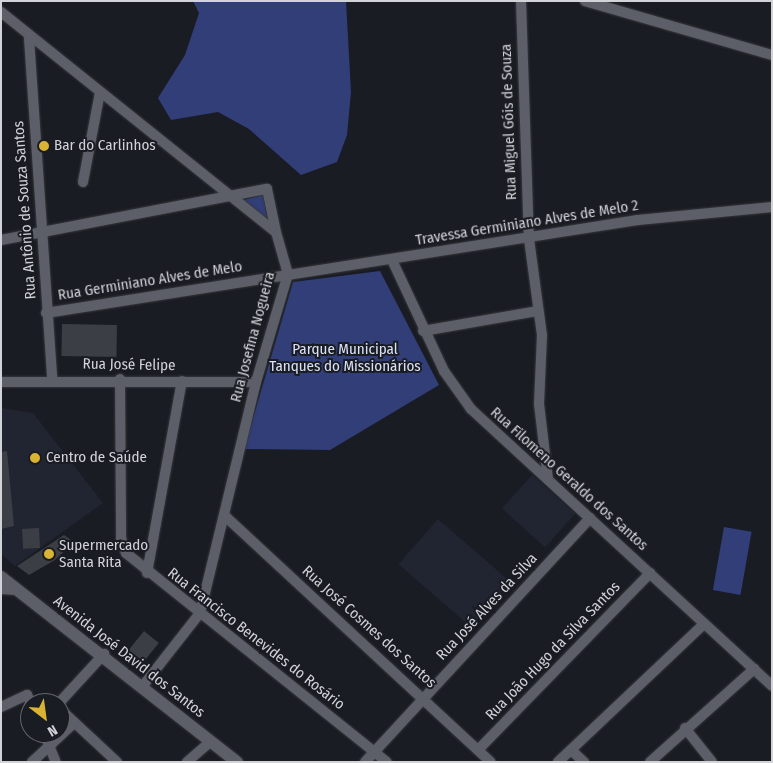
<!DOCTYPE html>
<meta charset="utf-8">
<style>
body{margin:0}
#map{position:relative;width:773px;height:763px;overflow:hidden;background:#1a1c23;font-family:"Fira Sans Condensed",sans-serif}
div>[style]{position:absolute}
.built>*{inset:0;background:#212531;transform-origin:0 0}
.green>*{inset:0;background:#313e78;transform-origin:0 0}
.building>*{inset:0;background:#3c3e46;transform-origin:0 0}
.roads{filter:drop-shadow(0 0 1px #36383d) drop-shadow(0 0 1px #36383d)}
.minor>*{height:10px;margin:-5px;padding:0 5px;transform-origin:5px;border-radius:5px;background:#5d5f68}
.secondary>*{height:12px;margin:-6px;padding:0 6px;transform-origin:6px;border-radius:6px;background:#5d5f68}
.dots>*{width:14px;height:14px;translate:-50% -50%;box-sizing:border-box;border:2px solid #1a1c23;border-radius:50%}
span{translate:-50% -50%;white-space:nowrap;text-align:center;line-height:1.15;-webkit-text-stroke:4px #1a1c23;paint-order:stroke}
.street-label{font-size:15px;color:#d1d3d8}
.poi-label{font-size:15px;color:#d1d3d8}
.left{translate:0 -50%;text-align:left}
.park-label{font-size:15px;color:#dae1f7}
.frame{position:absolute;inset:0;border:2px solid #d1d3d8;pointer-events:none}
.north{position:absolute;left:20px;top:693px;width:50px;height:50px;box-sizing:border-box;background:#1a1c23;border:1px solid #63656b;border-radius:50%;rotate:150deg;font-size:14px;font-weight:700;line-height:20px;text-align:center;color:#d1d3d8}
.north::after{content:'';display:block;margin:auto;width:18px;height:22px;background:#d9b434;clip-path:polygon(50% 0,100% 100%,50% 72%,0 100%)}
</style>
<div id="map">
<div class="built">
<div style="clip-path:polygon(1px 408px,33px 413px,103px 503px,15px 566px,1px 554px)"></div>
<div style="left:532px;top:475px;width:58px;height:45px;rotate:42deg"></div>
<div style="left:438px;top:519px;width:96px;height:60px;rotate:41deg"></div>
</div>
<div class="green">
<div style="clip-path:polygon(193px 1px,346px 1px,351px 92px,347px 135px,337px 162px,301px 175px,249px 129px,218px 112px,171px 120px,158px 98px,185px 55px,199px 13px)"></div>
<div style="clip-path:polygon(263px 195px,268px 221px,240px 201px)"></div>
<div style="clip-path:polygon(380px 271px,439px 385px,330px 450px,244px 449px,293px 282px)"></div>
<div style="left:724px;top:527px;width:28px;height:64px;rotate:10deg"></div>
</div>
<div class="building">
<div style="left:62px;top:324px;width:55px;height:32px;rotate:1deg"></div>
<div style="clip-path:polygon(7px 451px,14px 526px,1px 529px,1px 452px)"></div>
<div style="left:39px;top:528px;width:20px;height:17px;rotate:87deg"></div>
<div style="clip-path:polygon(64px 535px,74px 542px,55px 560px,29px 575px,17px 566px)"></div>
<div style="left:144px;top:631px;width:19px;height:27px;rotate:39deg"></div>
</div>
<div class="roads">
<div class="minor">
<div style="left:521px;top:1px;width:238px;rotate:88.1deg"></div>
<div style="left:529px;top:239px;width:97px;rotate:82.3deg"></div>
<div style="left:542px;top:335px;width:69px;rotate:92.5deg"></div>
<div style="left:539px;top:404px;width:76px;rotate:83.2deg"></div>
<div style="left:585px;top:1px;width:195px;rotate:16.1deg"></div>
<div style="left:1px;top:12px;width:352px;rotate:38.7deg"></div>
<div style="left:276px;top:232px;width:44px;rotate:74.1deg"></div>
<div style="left:288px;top:274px;width:113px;rotate:106.5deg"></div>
<div style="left:256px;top:382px;width:238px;rotate:103.6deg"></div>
<div style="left:200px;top:613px;width:94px;rotate:128.1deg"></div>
<div style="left:29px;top:38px;width:342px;rotate:86.1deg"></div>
<div style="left:83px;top:182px;width:92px;rotate:-79.3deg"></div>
<div style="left:1px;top:240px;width:271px;rotate:-10.9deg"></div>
<div style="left:267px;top:189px;width:44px;rotate:78.2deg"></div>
<div style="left:392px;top:260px;width:123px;rotate:64.9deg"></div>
<div style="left:444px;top:371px;width:47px;rotate:54.6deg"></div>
<div style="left:471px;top:409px;width:409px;rotate:42.6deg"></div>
<div style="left:46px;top:313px;width:599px;rotate:-8.93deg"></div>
<div style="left:638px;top:220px;width:135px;rotate:-5.5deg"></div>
<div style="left:423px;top:331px;width:117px;rotate:-9.9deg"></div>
<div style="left:120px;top:379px;width:159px;rotate:89.6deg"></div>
<div style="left:121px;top:538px;width:16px;rotate:72deg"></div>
<div style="left:126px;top:553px;width:334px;rotate:38.7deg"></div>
<div style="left:1px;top:382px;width:255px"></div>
<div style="left:225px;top:516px;width:362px;rotate:42.8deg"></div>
<div style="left:147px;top:573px;width:195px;rotate:-79.7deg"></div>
<div style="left:1px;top:589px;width:15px;rotate:4deg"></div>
<div style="left:59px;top:703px;width:67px;rotate:-47.4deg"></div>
<div style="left:1px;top:707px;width:29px;rotate:-25deg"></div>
<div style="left:27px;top:695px;width:9px;rotate:63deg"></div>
<div style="left:60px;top:709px;width:78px;rotate:42.9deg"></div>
<div style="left:685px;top:728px;width:43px;rotate:51.5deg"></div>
<div style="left:44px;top:733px;width:31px;rotate:68deg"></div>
<div style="left:478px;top:750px;width:247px;rotate:-45.8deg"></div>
<div style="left:571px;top:750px;width:18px;rotate:43deg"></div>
<div style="left:32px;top:762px;width:56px;rotate:-42.8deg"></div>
<div style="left:187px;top:762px;width:30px;rotate:-41deg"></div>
<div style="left:365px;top:762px;width:332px;rotate:-47.3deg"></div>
<div style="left:558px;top:762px;width:201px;rotate:-43.4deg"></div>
<div style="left:650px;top:762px;width:140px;rotate:-41.8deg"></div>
</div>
<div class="secondary">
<div style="left:1px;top:577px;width:300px;rotate:38.1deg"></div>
</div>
</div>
<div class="dots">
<div style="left:44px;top:146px;background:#d9b434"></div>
<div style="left:35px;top:458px;background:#d9b434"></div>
<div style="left:49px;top:554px;background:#d9b434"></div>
</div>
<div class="street-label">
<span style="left:509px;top:122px;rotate:-92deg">Rua Miguel Góis de Souza</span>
<span style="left:25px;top:210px;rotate:-94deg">Rua Antônio de Souza Santos</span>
<span style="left:527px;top:223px;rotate:-9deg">Travessa Germiniano Alves de Melo 2</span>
<span style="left:150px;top:281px;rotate:-9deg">Rua Germiniano Alves de Melo</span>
<span style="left:253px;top:337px;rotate:-75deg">Rua Josefina Nogueira</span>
<span style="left:129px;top:365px;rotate:1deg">Rua José Felipe</span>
<span style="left:569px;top:479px;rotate:42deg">Rua Filomeno Geraldo dos Santos</span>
<span style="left:487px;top:607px;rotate:-47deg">Rua José Alves da Silva</span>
<span style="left:369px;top:627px;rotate:42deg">Rua José Cosmes dos Santos</span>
<span style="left:256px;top:639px;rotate:38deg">Rua Francisco Benevides do Rosário</span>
<span style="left:553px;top:651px;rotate:-46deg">Rua João Hugo da Silva Santos</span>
<span style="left:129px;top:657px;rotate:38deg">Avenida José David dos Santos</span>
</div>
<div class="poi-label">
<span class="left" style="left:54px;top:146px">Bar do Carlinhos</span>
<span class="left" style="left:46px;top:458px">Centro de Saúde</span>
<span class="left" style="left:59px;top:554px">Supermercado<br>Santa Rita</span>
</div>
<div class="park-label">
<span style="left:345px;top:358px">Parque Municipal<br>Tanques do Missionários</span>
</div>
<div class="frame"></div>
<div class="north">N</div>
</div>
